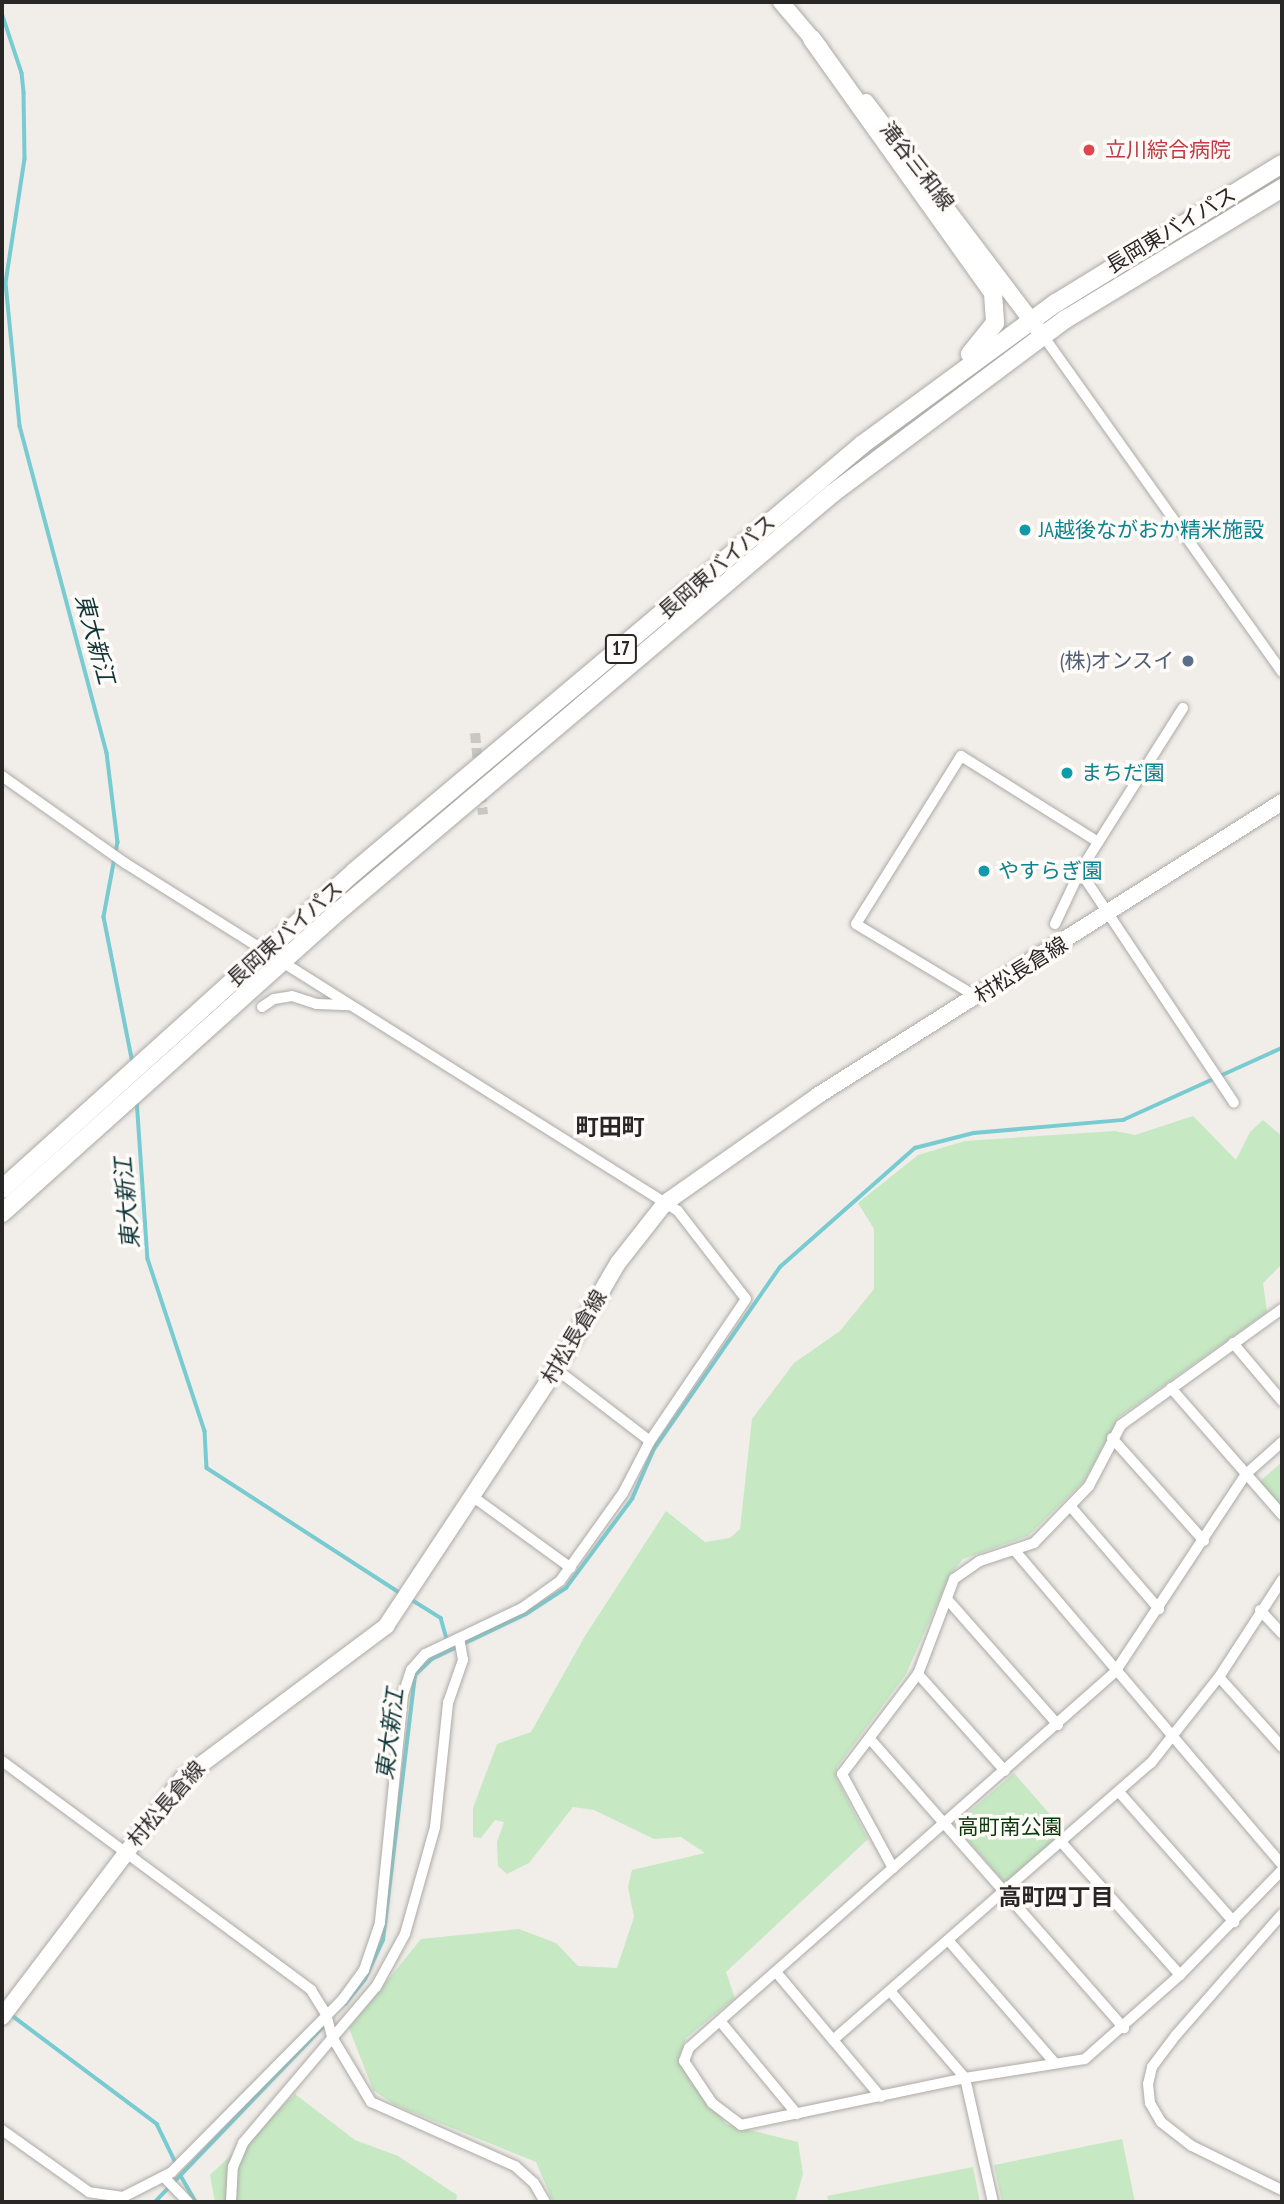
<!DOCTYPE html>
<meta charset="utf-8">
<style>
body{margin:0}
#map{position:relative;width:1284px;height:2204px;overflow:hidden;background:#f1eeea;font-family:"PT Sans Narrow","Noto Sans JP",sans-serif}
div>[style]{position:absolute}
.green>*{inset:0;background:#c6e8c3;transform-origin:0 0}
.stream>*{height:3.5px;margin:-1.75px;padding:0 1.75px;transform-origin:1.75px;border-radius:1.75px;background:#78cbd0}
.minor-tunnel>*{height:10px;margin-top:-5px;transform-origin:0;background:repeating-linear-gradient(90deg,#c9c6c3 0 10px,transparent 0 15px)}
.roads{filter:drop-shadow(0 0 2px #acaaa6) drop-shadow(0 0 2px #acaaa6)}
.minor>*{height:10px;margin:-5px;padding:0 5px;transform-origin:5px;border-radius:5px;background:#fff}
.secondary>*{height:16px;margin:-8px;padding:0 8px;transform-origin:8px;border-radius:8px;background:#fff}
.trunk>*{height:18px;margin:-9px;padding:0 9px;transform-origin:9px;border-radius:9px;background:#fff}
.dots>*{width:19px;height:19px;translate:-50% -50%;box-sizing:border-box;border:4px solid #fefbf8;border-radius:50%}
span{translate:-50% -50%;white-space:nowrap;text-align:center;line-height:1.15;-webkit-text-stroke:7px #fefbf8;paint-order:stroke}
.shield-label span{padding:2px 5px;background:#fefbf8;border:2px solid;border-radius:5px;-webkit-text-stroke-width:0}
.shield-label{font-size:19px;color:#282725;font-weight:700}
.health-label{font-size:21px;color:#be3a42}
.left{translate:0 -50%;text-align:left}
.street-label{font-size:21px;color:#282725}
.culture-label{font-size:21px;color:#0d838f}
.service-label{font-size:21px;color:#4e5e75}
.right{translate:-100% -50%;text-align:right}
.park-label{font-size:21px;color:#09390b}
.water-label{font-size:23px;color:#0d3638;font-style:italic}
.neighbourhood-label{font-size:23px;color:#282725;font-weight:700}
.frame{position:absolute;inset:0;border:4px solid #282725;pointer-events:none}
</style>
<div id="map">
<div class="green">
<div style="clip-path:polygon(1193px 1116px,1236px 1160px,1250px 1132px,1263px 1120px,1282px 1136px,1282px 1264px,1263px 1283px,1267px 1312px,1119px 1417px,1084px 1481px,1028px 1536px,963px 1559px,950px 1575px,906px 1674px,837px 1767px,836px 1778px,868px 1839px,726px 1972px,735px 1998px,686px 2038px,679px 2057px,684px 2070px,726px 2124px,798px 2142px,803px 2174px,795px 2202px,553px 2202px,536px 2162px,395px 2105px,373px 2090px,349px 2028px,421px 1939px,519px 1929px,556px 1943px,578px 1966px,617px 1968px,634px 1917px,628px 1887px,632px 1870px,705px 1853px,681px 1837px,654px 1839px,594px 1810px,573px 1807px,529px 1863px,507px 1874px,498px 1866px,497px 1842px,504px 1822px,495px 1820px,481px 1838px,473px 1837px,473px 1808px,497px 1744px,531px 1732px,585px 1636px,666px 1511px,705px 1542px,730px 1538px,740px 1529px,752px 1419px,794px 1363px,840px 1331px,874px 1289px,874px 1229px,858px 1203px,918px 1155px,965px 1141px,1115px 1131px,1135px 1135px)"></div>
<div style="clip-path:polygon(1282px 1462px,1282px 1511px,1258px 1483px)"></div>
<div style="left:1014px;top:1773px;width:77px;height:79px;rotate:49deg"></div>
<div style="clip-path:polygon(295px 2094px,355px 2140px,398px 2156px,457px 2195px,456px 2202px,215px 2202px,210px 2175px)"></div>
<div style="clip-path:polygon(1122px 2139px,1135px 2202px,1002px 2202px,994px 2165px)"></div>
<div style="clip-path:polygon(973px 2167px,980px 2202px,829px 2202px,827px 2196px)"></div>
</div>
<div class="stream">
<div style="left:2px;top:13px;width:63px;rotate:71.6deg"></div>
<div style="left:22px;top:73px;width:20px;rotate:84deg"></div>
<div style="left:24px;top:93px;width:66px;rotate:89.1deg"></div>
<div style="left:25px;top:159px;width:125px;rotate:98.7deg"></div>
<div style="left:6px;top:283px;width:144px;rotate:84.4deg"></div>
<div style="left:20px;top:426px;width:338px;rotate:75.1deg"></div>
<div style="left:107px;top:753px;width:90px;rotate:83deg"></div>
<div style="left:118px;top:842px;width:76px;rotate:100.6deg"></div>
<div style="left:104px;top:917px;width:150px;rotate:78.8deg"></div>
<div style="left:137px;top:1099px;width:160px;rotate:86.1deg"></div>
<div style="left:148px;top:1259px;width:181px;rotate:71.7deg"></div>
<div style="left:205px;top:1431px;width:37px;rotate:87deg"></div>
<div style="left:207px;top:1468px;width:232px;rotate:32.9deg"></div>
<div style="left:409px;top:1598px;width:38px;rotate:32deg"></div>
<div style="left:441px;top:1618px;width:33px;rotate:74deg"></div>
<div style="left:2px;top:1991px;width:15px;rotate:86deg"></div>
<div style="left:345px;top:2004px;width:32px;rotate:-51deg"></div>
<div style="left:365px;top:1979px;width:43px;rotate:-65.2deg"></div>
<div style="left:383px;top:1940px;width:267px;rotate:-83.1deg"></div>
<div style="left:415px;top:1675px;width:23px;rotate:-43deg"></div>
<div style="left:432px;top:1659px;width:104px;rotate:-25.6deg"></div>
<div style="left:526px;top:1614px;width:48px;rotate:-33deg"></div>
<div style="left:566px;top:1588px;width:111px;rotate:-53.4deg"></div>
<div style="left:632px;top:1499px;width:55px;rotate:-66.3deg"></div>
<div style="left:654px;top:1449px;width:221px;rotate:-55.3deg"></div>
<div style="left:780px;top:1267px;width:180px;rotate:-41.4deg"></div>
<div style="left:915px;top:1148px;width:61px;rotate:-14.3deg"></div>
<div style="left:974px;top:1133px;width:150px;rotate:-5deg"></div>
<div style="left:1123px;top:1120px;width:175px;rotate:-24.4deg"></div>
<div style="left:10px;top:2014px;width:184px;rotate:36.8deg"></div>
<div style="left:157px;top:2124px;width:46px;rotate:64deg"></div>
<div style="left:181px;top:2176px;width:30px;rotate:60deg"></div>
<div style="left:155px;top:2202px;width:245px;rotate:-46.2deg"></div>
</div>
<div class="minor-tunnel">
<div style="left:475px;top:733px;width:82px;rotate:84.4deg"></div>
</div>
<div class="roads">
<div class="minor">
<div style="left:1044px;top:337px;width:411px;rotate:54.6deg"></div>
<div style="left:1183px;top:708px;width:193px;rotate:122.3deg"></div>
<div style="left:1080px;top:871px;width:278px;rotate:56.4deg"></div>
<div style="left:2px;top:776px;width:151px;rotate:35.3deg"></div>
<div style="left:125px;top:863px;width:653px;rotate:32.18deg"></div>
<div style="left:678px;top:1211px;width:111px;rotate:52.3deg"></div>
<div style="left:746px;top:1299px;width:171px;rotate:124.1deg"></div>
<div style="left:650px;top:1441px;width:59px;rotate:117.4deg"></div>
<div style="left:623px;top:1493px;width:108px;rotate:125.6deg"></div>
<div style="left:560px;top:1581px;width:47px;rotate:144.6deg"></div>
<div style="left:522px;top:1608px;width:107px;rotate:154.6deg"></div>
<div style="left:425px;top:1654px;width:21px;rotate:131deg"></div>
<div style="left:411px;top:1670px;width:26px;rotate:108deg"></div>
<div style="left:403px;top:1695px;width:229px;rotate:95.8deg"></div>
<div style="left:380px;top:1923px;width:50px;rotate:108.8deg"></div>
<div style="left:364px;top:1970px;width:37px;rotate:126deg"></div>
<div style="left:342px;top:2000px;width:242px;rotate:134.7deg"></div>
<div style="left:172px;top:2172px;width:55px;rotate:153deg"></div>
<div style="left:123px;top:2197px;width:34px;rotate:-172deg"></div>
<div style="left:89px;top:2192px;width:107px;rotate:-144.5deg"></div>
<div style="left:1055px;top:924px;width:59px;rotate:-64.7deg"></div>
<div style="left:977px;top:997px;width:141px;rotate:-148.9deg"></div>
<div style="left:856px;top:924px;width:198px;rotate:-58deg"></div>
<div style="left:961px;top:756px;width:162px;rotate:32.1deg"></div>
<div style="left:262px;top:1007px;width:14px;rotate:-34deg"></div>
<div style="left:274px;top:999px;width:18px;rotate:-9deg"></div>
<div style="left:292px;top:996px;width:26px;rotate:18deg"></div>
<div style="left:317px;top:1004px;width:33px;rotate:2deg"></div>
<div style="left:1233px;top:1343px;width:76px;rotate:49.8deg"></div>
<div style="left:556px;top:1369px;width:118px;rotate:37.5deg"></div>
<div style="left:1171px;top:1388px;width:169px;rotate:48.8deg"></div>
<div style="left:1112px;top:1438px;width:138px;rotate:48.2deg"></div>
<div style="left:1282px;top:1442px;width:48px;rotate:138.4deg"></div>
<div style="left:1246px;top:1474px;width:237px;rotate:123.5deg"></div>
<div style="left:1115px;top:1672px;width:568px;rotate:138.57deg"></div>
<div style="left:689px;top:2048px;width:14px;rotate:111deg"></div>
<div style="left:684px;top:2061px;width:50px;rotate:56.3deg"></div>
<div style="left:712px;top:2103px;width:36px;rotate:37deg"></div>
<div style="left:741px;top:2125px;width:229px;rotate:-11.8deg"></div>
<div style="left:965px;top:2078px;width:121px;rotate:-9deg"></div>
<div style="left:1085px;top:2059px;width:127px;rotate:-41.5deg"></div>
<div style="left:1180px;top:1975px;width:146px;rotate:-45.8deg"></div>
<div style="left:472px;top:1496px;width:122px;rotate:36deg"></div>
<div style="left:1071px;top:1507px;width:135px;rotate:49.2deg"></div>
<div style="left:1016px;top:1552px;width:410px;rotate:49.6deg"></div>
<div style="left:947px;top:1599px;width:168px;rotate:48.6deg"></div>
<div style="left:1260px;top:1610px;width:33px;rotate:47deg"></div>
<div style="left:918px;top:1674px;width:130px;rotate:48.1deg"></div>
<div style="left:1219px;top:1677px;width:94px;rotate:48deg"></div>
<div style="left:870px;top:1739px;width:385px;rotate:48.7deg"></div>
<div style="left:2px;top:1761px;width:385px;rotate:36.5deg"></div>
<div style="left:311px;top:1990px;width:28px;rotate:58deg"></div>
<div style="left:326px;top:2014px;width:24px;rotate:75deg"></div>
<div style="left:332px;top:2037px;width:76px;rotate:59deg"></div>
<div style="left:371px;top:2102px;width:158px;rotate:24deg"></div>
<div style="left:515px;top:2166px;width:25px;rotate:42deg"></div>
<div style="left:534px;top:2183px;width:22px;rotate:60deg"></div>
<div style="left:1119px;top:1792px;width:174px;rotate:48.5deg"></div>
<div style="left:1062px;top:1843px;width:177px;rotate:48.2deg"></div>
<div style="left:893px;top:1868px;width:107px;rotate:-118.5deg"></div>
<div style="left:842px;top:1774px;width:126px;rotate:-52.8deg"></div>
<div style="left:918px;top:1674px;width:102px;rotate:-69.2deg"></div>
<div style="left:954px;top:1579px;width:32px;rotate:-35deg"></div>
<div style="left:980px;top:1561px;width:57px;rotate:-18.4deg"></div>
<div style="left:1034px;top:1543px;width:79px;rotate:-46deg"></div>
<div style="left:1089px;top:1486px;width:69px;rotate:-62.3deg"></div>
<div style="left:1121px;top:1425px;width:198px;rotate:-35.8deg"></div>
<div style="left:1282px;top:1914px;width:161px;rotate:131.2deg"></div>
<div style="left:1176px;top:2035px;width:40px;rotate:127deg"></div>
<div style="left:1152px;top:2067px;width:17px;rotate:103deg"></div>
<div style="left:1148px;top:2084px;width:19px;rotate:84deg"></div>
<div style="left:1150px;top:2103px;width:22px;rotate:60deg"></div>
<div style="left:1161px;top:2122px;width:39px;rotate:38deg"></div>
<div style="left:1192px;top:2146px;width:100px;rotate:26.1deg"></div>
<div style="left:948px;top:1940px;width:163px;rotate:49deg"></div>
<div style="left:776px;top:1972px;width:163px;rotate:50deg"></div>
<div style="left:890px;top:1991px;width:115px;rotate:49.2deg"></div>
<div style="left:965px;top:2078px;width:127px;rotate:77.3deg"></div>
<div style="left:720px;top:2021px;width:121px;rotate:50.4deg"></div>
<div style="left:833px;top:2040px;width:422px;rotate:-41.1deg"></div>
<div style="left:1151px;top:1763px;width:110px;rotate:-51.7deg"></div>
<div style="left:1219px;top:1677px;width:116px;rotate:-57deg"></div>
<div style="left:164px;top:2177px;width:35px;rotate:46deg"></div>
<div style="left:231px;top:2202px;width:35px;rotate:-87deg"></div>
<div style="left:233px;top:2167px;width:26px;rotate:-67deg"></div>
<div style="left:243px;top:2143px;width:205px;rotate:-49.6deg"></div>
<div style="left:376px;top:1987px;width:60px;rotate:-61.3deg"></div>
<div style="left:405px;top:1934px;width:111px;rotate:-74.3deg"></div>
<div style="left:435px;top:1827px;width:125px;rotate:-84deg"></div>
<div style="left:448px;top:1703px;width:46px;rotate:-70.8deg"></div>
<div style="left:463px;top:1660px;width:22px;rotate:-100deg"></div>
</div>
<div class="secondary">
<div style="left:781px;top:2px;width:60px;rotate:49.7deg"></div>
<div style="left:866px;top:102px;width:295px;rotate:52.9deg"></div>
<div style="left:2px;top:2017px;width:300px;rotate:-52.9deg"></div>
<div style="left:183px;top:1778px;width:254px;rotate:-36.8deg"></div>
<div style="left:386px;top:1626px;width:308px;rotate:-56.5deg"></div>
<div style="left:556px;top:1369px;width:123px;rotate:-59.7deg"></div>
<div style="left:618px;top:1263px;width:76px;rotate:-51.9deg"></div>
<div style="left:665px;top:1203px;width:186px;rotate:-35.1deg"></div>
<div style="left:817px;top:1096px;width:550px;rotate:-32.3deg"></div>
</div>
<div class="trunk">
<div style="left:812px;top:39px;width:312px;rotate:54.5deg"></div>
<div style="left:993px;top:293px;width:30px;rotate:86deg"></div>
<div style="left:995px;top:323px;width:40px;rotate:129deg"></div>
<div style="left:2px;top:1189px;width:474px;rotate:-42deg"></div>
<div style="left:354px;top:872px;width:665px;rotate:-40.06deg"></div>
<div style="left:863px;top:444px;width:239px;rotate:-36.2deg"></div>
<div style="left:1056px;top:303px;width:265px;rotate:-31.6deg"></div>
<div style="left:2px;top:1213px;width:445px;rotate:-41.9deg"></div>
<div style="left:333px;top:916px;width:655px;rotate:-40.23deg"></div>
<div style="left:833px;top:493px;width:291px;rotate:-36.8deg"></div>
<div style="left:1066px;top:319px;width:253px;rotate:-31.2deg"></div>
</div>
</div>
<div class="dots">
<div style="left:1089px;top:150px;background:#e0444e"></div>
<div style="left:1025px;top:530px;background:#0f9aa8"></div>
<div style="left:1188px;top:661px;background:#5c6f8a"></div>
<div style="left:1067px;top:773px;background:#0f9aa8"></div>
<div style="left:984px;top:871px;background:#0f9aa8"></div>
</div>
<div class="shield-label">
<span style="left:621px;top:649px">17</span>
</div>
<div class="health-label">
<span class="left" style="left:1105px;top:150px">立川綜合病院</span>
</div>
<div class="street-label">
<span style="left:917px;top:166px;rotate:52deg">滝谷三和線</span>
<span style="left:1171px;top:230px;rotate:-31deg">長岡東バイパス</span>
<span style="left:717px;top:567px;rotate:-41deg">長岡東バイパス</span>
<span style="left:285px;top:934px;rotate:-42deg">長岡東バイパス</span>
<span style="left:1021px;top:970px;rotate:-32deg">村松長倉線</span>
<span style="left:574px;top:1337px;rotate:-59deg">村松長倉線</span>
<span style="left:166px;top:1804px;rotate:-49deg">村松長倉線</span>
</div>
<div class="culture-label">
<span class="left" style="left:1039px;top:530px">JA越後ながおか精米施設</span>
<span class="left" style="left:1081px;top:773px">まちだ園</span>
<span class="left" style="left:998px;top:871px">やすらぎ園</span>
</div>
<div class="service-label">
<span class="right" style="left:1174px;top:661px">(株)オンスイ</span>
</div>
<div class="park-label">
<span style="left:1010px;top:1827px">高町南公園</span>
</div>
<div class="water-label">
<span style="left:95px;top:639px;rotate:75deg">東大新江</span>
<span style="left:127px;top:1203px;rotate:-95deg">東大新江</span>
<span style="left:390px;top:1734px;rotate:-83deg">東大新江</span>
</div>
<div class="neighbourhood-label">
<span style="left:610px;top:1127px">町田町</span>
<span style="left:1056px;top:1897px">高町四丁目</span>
</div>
<div class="frame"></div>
</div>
